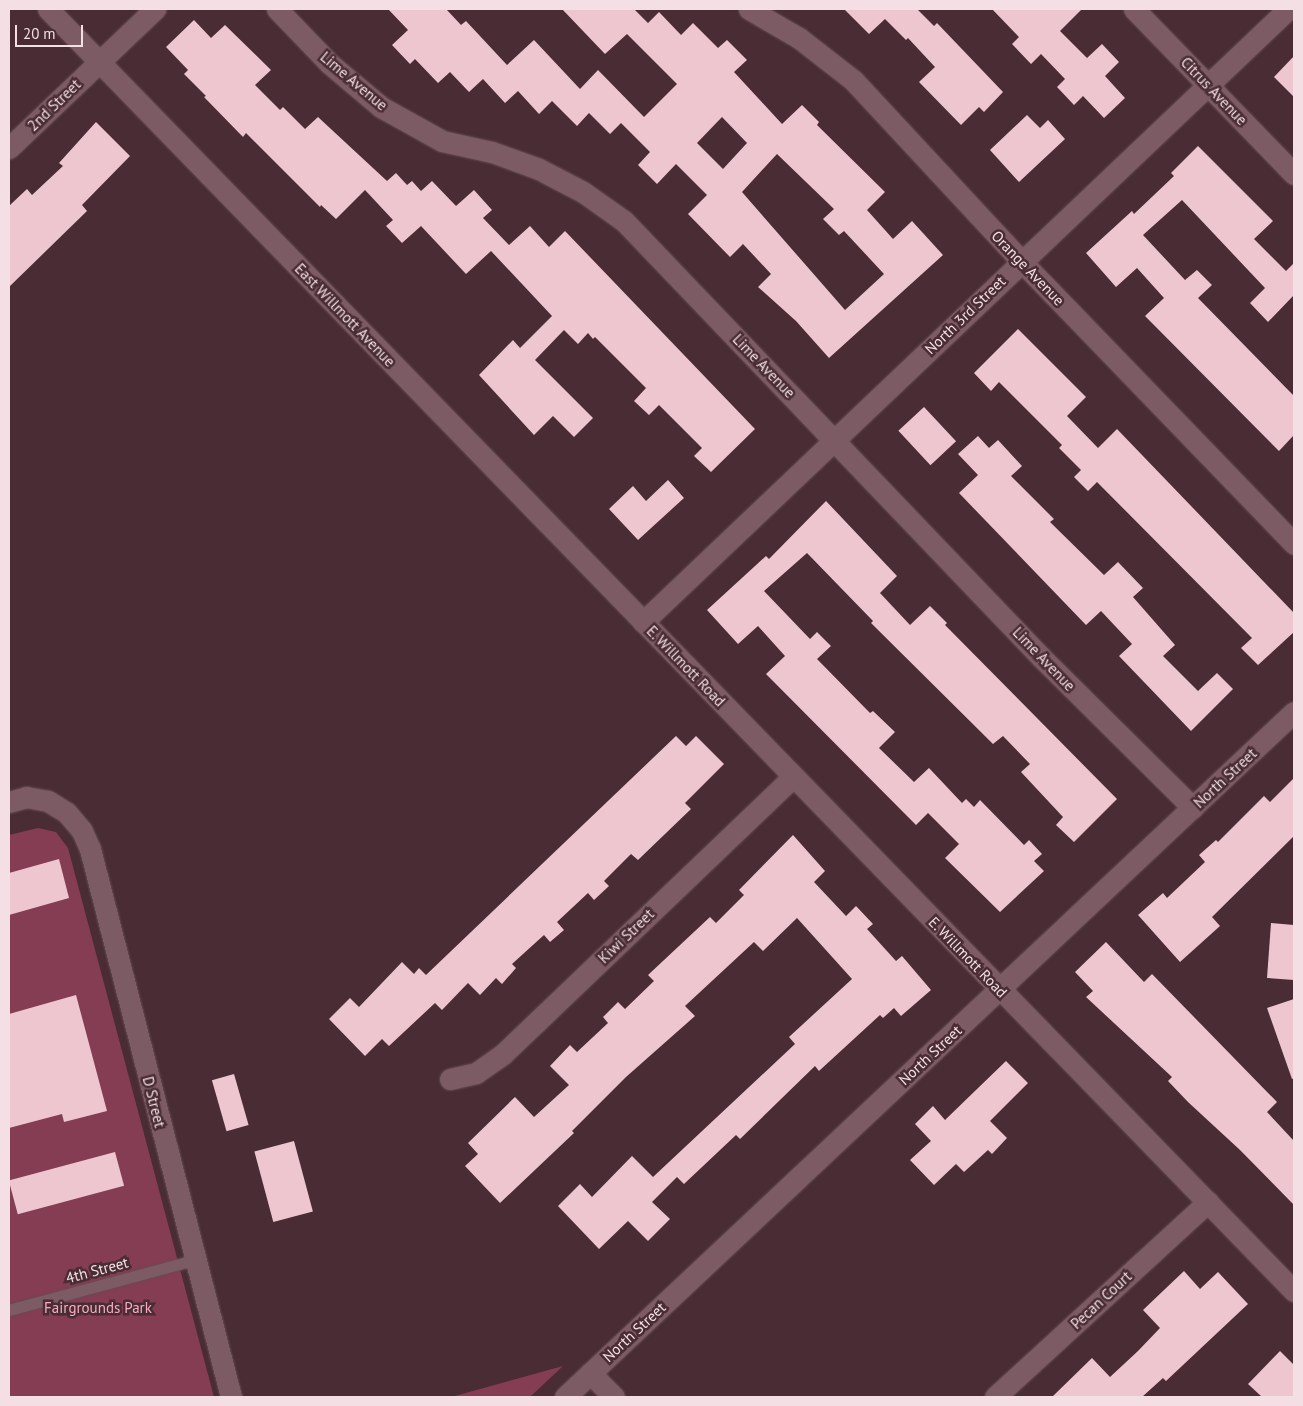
<!DOCTYPE html>
<style>
body{margin:0}
#map{position:relative;width:1303px;height:1406px;overflow:hidden;background:#492c34;font-family:"PT Sans",sans-serif}
div>[style]{position:absolute}
.green>*{inset:0;background:#853d54}
.building>*{inset:0;background:#edc6d0;transform-origin:0 0}
.roads{filter:drop-shadow(0 0 1px #654c54) drop-shadow(0 0 1px #654c54)}
.service>*{height:11px;margin:-5.5px;padding:0 5.5px;transform-origin:5.5px;border-radius:5.5px;background:#7d5b64}
.minor>*{height:21px;margin:-10.5px;padding:0 10.5px;transform-origin:10.5px;border-radius:10.5px;background:#7d5b64}
span{translate:-50% -50%;white-space:nowrap;text-align:center;line-height:1.15;-webkit-text-stroke:5px #492c34;paint-order:stroke}
.street-label{font-size:15px;color:#f3dfe4}
.park-label{font-size:15px;color:#f7adc1}
.frame{position:absolute;inset:0;border:10px solid #f3dfe4;pointer-events:none}
.scale{position:absolute;left:15px;top:25px;width:68px;height:22px;box-sizing:border-box;border:2px solid #f3dfe4;border-top:0;padding-left:6px;font-size:15px;line-height:18px;white-space:nowrap;color:#f3dfe4;-webkit-text-stroke:4px #492c34;paint-order:stroke}
</style>
<div id="map">
<div class="green">
<div style="clip-path:polygon(38px 828px,56px 832px,68px 848px,214px 1397px,9px 1397px,9px 835px)"></div>
<div style="clip-path:polygon(563px 1366px,530px 1397px,451px 1397px)"></div>
</div>
<div class="building">
<div style="clip-path:polygon(evenodd,388px 9px,446px 9px,461px 25px,466px 21px,507px 65px,534px 40px,580px 89px,598px 70px,644px 117px,677px 84px,627px 34px,605px 54px,562px 9px,634px 9px,648px 23px,659px 12px,681px 35px,693px 23px,718px 48px,727px 40px,747px 60px,734px 72px,782px 124px,802px 105px,819px 122px,817px 125px,885px 192px,867px 210px,893px 239px,912px 221px,943px 255px,829px 358px,796px 321px,758px 287px,771px 274px,743px 244px,730px 257px,688px 214px,707px 195px,676px 164px,657px 184px,638px 165px,650px 152px,621px 123px,610px 134px,589px 113px,577px 126px,552px 101px,539px 114px,518px 91px,505px 103px,483px 79px,469px 92px,450px 72px,438px 83px,415px 59px,410px 64px,392px 45px,408px 30px,388px 9px,722px 117px,747px 143px,723px 169px,697px 143px,722px 117px,388px 9px,777px 154px,834px 209px,823px 219px,839px 235px,844px 231px,884px 274px,845px 310px,742px 192px,777px 154px)"></div>
<div style="clip-path:polygon(844px 9px,917px 9px,934px 26px,937px 23px,1003px 92px,984px 112px,979px 107px,961px 125px,919px 82px,935px 67px,908px 38px,906px 40px,885px 19px,869px 34px)"></div>
<div style="clip-path:polygon(992px 9px,1082px 9px,1060px 31px,1087px 58px,1102px 44px,1119px 62px,1105px 76px,1125px 98px,1104px 118px,1083px 96px,1074px 105px,1057px 87px,1065px 79px,1041px 54px,1031px 64px,1012px 44px,1019px 37px)"></div>
<div style="clip-path:polygon(194px 20px,211px 38px,225px 25px,271px 70px,255px 85px,280px 110px,283px 107px,305px 129px,318px 117px,387px 181px,396px 173px,407px 185px,412px 181px,421px 191px,432px 181px,456px 206px,474px 190px,492px 210px,483px 218px,509px 245px,530px 226px,549px 247px,565px 231px,755px 429px,711px 472px,694px 456px,702px 448px,659px 405px,649px 415px,634px 401px,646px 388px,595px 337px,593px 339px,588px 333px,578px 344px,564px 330px,535px 360px,593px 418px,574px 437px,553px 416px,534px 435px,479px 375px,513px 340px,520px 348px,552px 316px,491px 251px,466px 274px,421px 226px,402px 243px,386px 226px,393px 220px,365px 190px,336px 219px,321px 205px,320px 207px,246px 133px,243px 137px,204px 97px,206px 96px,184px 74px,188px 70px,166px 47px)"></div>
<div style="clip-path:polygon(1294px 56px,1294px 97px,1274px 77px)"></div>
<div style="clip-path:polygon(1027px 115px,1040px 128px,1048px 120px,1065px 139px,1019px 182px,990px 150px)"></div>
<div style="clip-path:polygon(96px 122px,130px 156px,82px 205px,87px 211px,9px 287px,9px 206px,27px 189px,32px 195px,63px 166px,59px 163px)"></div>
<div style="clip-path:polygon(1198px 146px,1273px 221px,1254px 239px,1286px 271px,1294px 263px,1294px 295px,1268px 322px,1250px 303px,1265px 288px,1182px 200px,1143px 235px,1185px 280px,1197px 270px,1212px 285px,1198px 298px,1294px 396px,1294px 435px,1279px 451px,1145px 316px,1164px 298px,1137px 268px,1116px 287px,1086px 253px,1132px 211px,1134px 214px,1174px 176px,1171px 173px)"></div>
<div style="clip-path:polygon(1018px 329px,1086px 397px,1067px 416px,1098px 448px,1117px 429px,1294px 613px,1294px 632px,1258px 665px,1241px 648px,1252px 638px,1097px 482px,1088px 491px,1074px 477px,1081px 470px,1059px 448px,1062px 445px,999px 382px,991px 391px,974px 373px)"></div>
<div style="left:924px;top:407px;width:47px;height:35px;rotate:47deg"></div>
<div style="clip-path:polygon(978px 436px,989px 448px,998px 440px,1022px 466px,1011px 476px,1054px 519px,1050px 522px,1104px 575px,1118px 562px,1143px 588px,1133px 597px,1175px 645px,1163px 656px,1198px 691px,1217px 673px,1233px 689px,1191px 731px,1119px 656px,1132px 644px,1101px 611px,1086px 625px,959px 493px,978px 475px,958px 454px)"></div>
<div style="clip-path:polygon(668px 480px,684px 498px,638px 540px,609px 509px,633px 486px,646px 501px)"></div>
<div style="clip-path:polygon(826px 501px,897px 576px,880px 593px,910px 625px,930px 606px,947px 623px,945px 625px,1117px 799px,1074px 842px,1056px 825px,1063px 817px,1021px 772px,1030px 764px,1003px 736px,993px 744px,871px 623px,873px 621px,807px 553px,764px 591px,810px 639px,817px 632px,831px 646px,817px 659px,870px 713px,873px 711px,895px 732px,879px 748px,914px 782px,929px 768px,962px 803px,966px 799px,974px 807px,980px 800px,1024px 845px,1029px 840px,1042px 854px,1034px 861px,1044px 871px,1000px 912px,945px 858px,959px 844px,928px 813px,916px 825px,766px 674px,785px 656px,758px 626px,738px 644px,707px 610px,766px 556px,769px 559px)"></div>
<div style="clip-path:polygon(676px 736px,686px 746px,696px 736px,724px 764px,685px 803px,691px 809px,638px 860px,631px 854px,604px 881px,609px 886px,594px 900px,588px 893px,557px 922px,564px 930px,550px 942px,544px 935px,512px 964px,516px 968px,502px 984px,496px 978px,480px 995px,468px 983px,442px 1010px,435px 1003px,389px 1046px,382px 1039px,365px 1056px,329px 1019px,350px 998px,359px 1007px,402px 962px,414px 974px,419px 968px,426px 975px)"></div>
<div style="clip-path:polygon(1294px 778px,1294px 836px,1212px 917px,1220px 926px,1180px 962px,1138px 915px,1163px 893px,1167px 898px,1205px 862px,1199px 855px,1216px 840px,1218px 842px,1264px 796px,1270px 802px)"></div>
<div style="clip-path:polygon(793px 835px,825px 871px,814px 882px,846px 916px,856px 906px,873px 924px,867px 929px,896px 961px,902px 956px,931px 990px,901px 1016px,894px 1008px,883px 1018px,880px 1015px,819px 1071px,815px 1066px,740px 1139px,736px 1135px,684px 1184px,677px 1177px,652px 1202px,670px 1219px,648px 1241px,628px 1221px,599px 1249px,558px 1206px,580px 1184px,592px 1197px,632px 1156px,653px 1177px,795px 1044px,789px 1037px,852px 979px,797px 918px,763px 951px,754px 942px,685px 1006px,695px 1016px,626px 1077px,572px 1131px,574px 1133px,500px 1203px,465px 1166px,478px 1154px,468px 1143px,515px 1097px,534px 1117px,569px 1085px,550px 1066px,570px 1045px,577px 1052px,608px 1023px,603px 1017px,618px 1002px,625px 1009px,654px 981px,648px 975px,710px 917px,716px 923px,744px 895px,739px 890px)"></div>
<div style="clip-path:polygon(59px 859px,69px 898px,9px 915px,9px 873px)"></div>
<div style="clip-path:polygon(1271px 923px,1294px 925px,1294px 980px,1267px 978px)"></div>
<div style="clip-path:polygon(1106px 942px,1144px 982px,1152px 974px,1277px 1102px,1267px 1112px,1294px 1141px,1294px 1205px,1240px 1150px,1188px 1102px,1168px 1081px,1172px 1077px,1086px 997px,1093px 991px,1075px 972px)"></div>
<div style="clip-path:polygon(76px 995px,107px 1111px,64px 1122px,62px 1114px,9px 1128px,9px 1014px)"></div>
<div style="clip-path:polygon(1294px 999px,1294px 1078px,1292px 1079px,1267px 1008px)"></div>
<div style="clip-path:polygon(1006px 1061px,1028px 1083px,990px 1121px,1007px 1138px,992px 1154px,988px 1150px,964px 1172px,956px 1164px,934px 1185px,910px 1160px,931px 1141px,915px 1124px,933px 1106px,945px 1120px)"></div>
<div style="left:234px;top:1074px;width:53px;height:23px;rotate:74deg"></div>
<div style="left:294px;top:1141px;width:73px;height:41px;rotate:75deg"></div>
<div style="left:115px;top:1152px;width:35px;height:110px;rotate:75deg"></div>
<div style="clip-path:polygon(1184px 1271px,1200px 1289px,1218px 1272px,1248px 1304px,1166px 1381px,1163px 1378px,1142px 1397px,1052px 1397px,1092px 1358px,1110px 1377px,1138px 1351px,1160px 1328px,1143px 1310px)"></div>
<div style="clip-path:polygon(1280px 1351px,1294px 1365px,1294px 1397px,1262px 1397px,1248px 1384px)"></div>
</div>
<div class="roads">
<div class="service">
<div style="left:9px;top:1310px;width:192px;rotate:-15.1deg"></div>
</div>
<div class="minor">
<div style="left:48px;top:9px;width:1788px;rotate:45.82deg"></div>
<div style="left:277px;top:9px;width:76px;rotate:46.1deg"></div>
<div style="left:330px;top:64px;width:67px;rotate:40.1deg"></div>
<div style="left:381px;top:107px;width:70px;rotate:29.1deg"></div>
<div style="left:442px;top:141px;width:51px;rotate:12.4deg"></div>
<div style="left:492px;top:152px;width:50px;rotate:19.9deg"></div>
<div style="left:539px;top:169px;width:50px;rotate:27.6deg"></div>
<div style="left:583px;top:192px;width:50px;rotate:35.3deg"></div>
<div style="left:624px;top:221px;width:603px;rotate:46.28deg"></div>
<div style="left:1041px;top:657px;width:214px;rotate:44.8deg"></div>
<div style="left:749px;top:9px;width:58px;rotate:30.1deg"></div>
<div style="left:799px;top:38px;width:68px;rotate:37.9deg"></div>
<div style="left:853px;top:80px;width:248px;rotate:47.1deg"></div>
<div style="left:1022px;top:262px;width:392px;rotate:46deg"></div>
<div style="left:1134px;top:9px;width:230px;rotate:45.9deg"></div>
<div style="left:9px;top:148px;width:202px;rotate:-43.6deg"></div>
<div style="left:643px;top:622px;width:890px;rotate:-43.54deg"></div>
<div style="left:9px;top:802px;width:18px;rotate:-16deg"></div>
<div style="left:26px;top:797px;width:22px;rotate:10deg"></div>
<div style="left:48px;top:801px;width:22px;rotate:32deg"></div>
<div style="left:67px;top:813px;width:23px;rotate:50deg"></div>
<div style="left:82px;top:831px;width:20px;rotate:66deg"></div>
<div style="left:90px;top:849px;width:566px;rotate:75.57deg"></div>
<div style="left:450px;top:1079px;width:27px;rotate:-13deg"></div>
<div style="left:476px;top:1073px;width:33px;rotate:-35deg"></div>
<div style="left:503px;top:1054px;width:401px;rotate:-43.7deg"></div>
<div style="left:590px;top:1373px;width:34px;rotate:45deg"></div>
<div style="left:565px;top:1397px;width:1000px;rotate:-43.22deg"></div>
<div style="left:995px;top:1397px;width:289px;rotate:-42.5deg"></div>
</div>
</div>
<div class="street-label">
<span style="left:354px;top:81px;rotate:40deg">Lime Avenue</span>
<span style="left:1214px;top:91px;rotate:46deg">Citrus Avenue</span>
<span style="left:54px;top:105px;rotate:-44deg">2nd Street</span>
<span style="left:1028px;top:268px;rotate:46deg">Orange Avenue</span>
<span style="left:345px;top:315px;rotate:46deg">East Willmott Avenue</span>
<span style="left:965px;top:315px;rotate:-44deg">North 3rd Street</span>
<span style="left:764px;top:366px;rotate:46deg">Lime Avenue</span>
<span style="left:1044px;top:659px;rotate:46deg">Lime Avenue</span>
<span style="left:686px;top:666px;rotate:46deg">E. Willmott Road</span>
<span style="left:1225px;top:778px;rotate:-43deg">North Street</span>
<span style="left:626px;top:936px;rotate:-44deg">Kiwi Street</span>
<span style="left:968px;top:957px;rotate:46deg">E. Willmott Road</span>
<span style="left:930px;top:1055px;rotate:-43deg">North Street</span>
<span style="left:154px;top:1102px;rotate:76deg">D Street</span>
<span style="left:97px;top:1270px;rotate:-15deg">4th Street</span>
<span style="left:1101px;top:1300px;rotate:-43deg">Pecan Court</span>
<span style="left:634px;top:1332px;rotate:-43deg">North Street</span>
</div>
<div class="park-label">
<span style="left:98px;top:1308px">Fairgrounds Park</span>
</div>
<div class="frame"></div>
<div class="scale">20 m</div>
</div>
